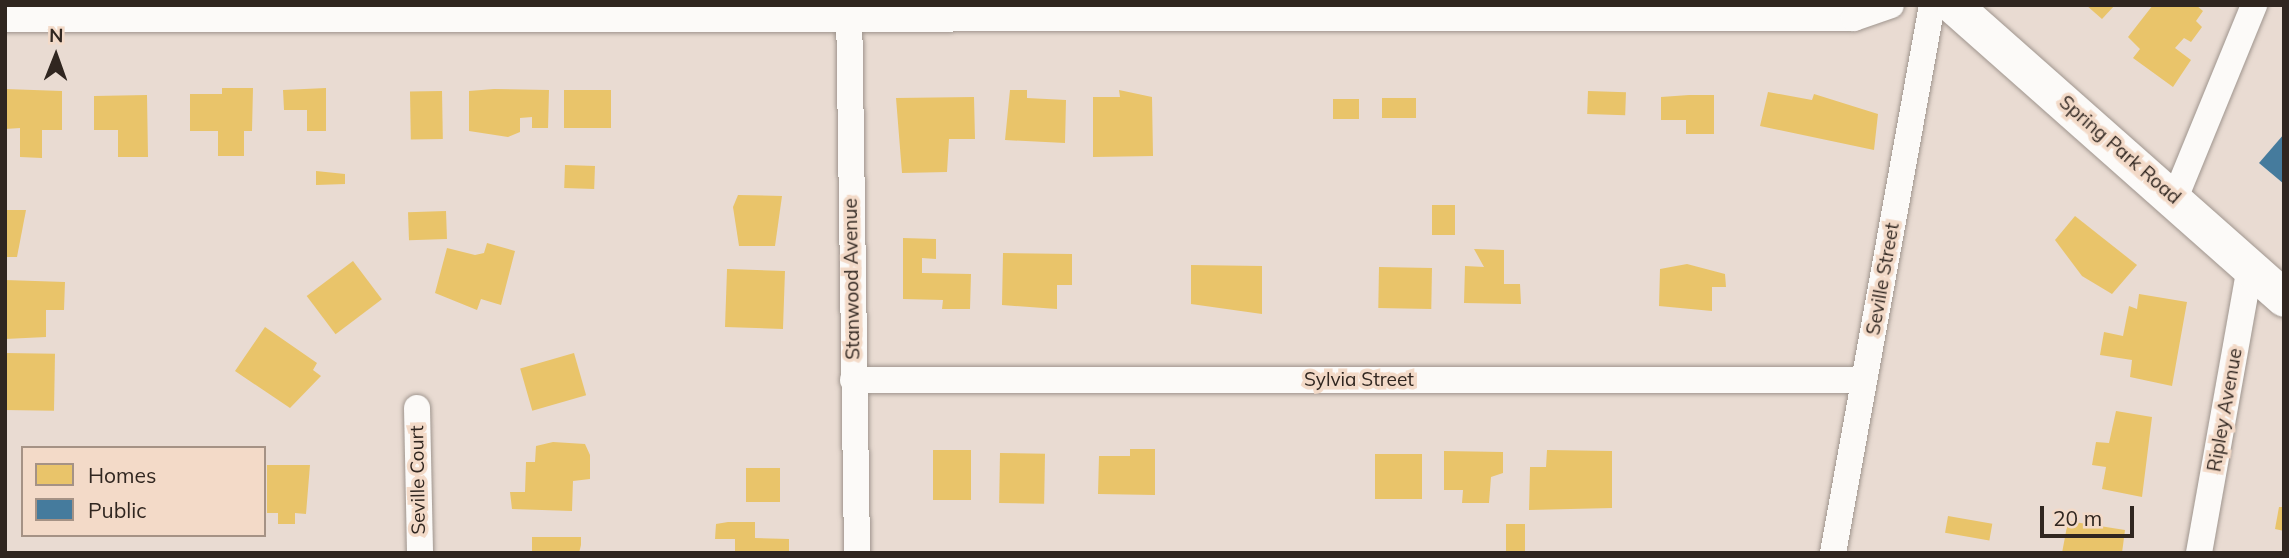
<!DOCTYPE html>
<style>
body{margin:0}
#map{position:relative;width:2289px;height:558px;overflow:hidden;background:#e9dbd2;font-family:Mulish,sans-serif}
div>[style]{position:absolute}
.homes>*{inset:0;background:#e9c46a;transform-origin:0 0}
.public>*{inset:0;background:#457b9d}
.roads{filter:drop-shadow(0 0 2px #9f958e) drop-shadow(0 0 2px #9f958e)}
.minor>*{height:26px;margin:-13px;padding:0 13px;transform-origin:13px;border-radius:13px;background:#fcfaf8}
.secondary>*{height:37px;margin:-18.5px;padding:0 18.5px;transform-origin:18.5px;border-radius:18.5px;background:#fcfaf8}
span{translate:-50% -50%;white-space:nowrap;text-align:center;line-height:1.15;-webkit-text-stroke:7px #f3dac8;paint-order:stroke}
.street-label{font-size:19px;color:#302620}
.frame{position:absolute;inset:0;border:7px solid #302620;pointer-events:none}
.legend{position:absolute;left:21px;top:446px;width:245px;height:91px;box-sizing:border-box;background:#f3dac8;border:2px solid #a59285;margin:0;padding:9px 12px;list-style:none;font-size:21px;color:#302620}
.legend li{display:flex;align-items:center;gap:14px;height:35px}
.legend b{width:35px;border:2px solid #a59285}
.north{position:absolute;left:21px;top:21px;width:70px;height:70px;-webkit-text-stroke:5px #f3dac8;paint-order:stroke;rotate:1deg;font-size:19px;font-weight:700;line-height:28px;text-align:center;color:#302620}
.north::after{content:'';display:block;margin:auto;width:24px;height:32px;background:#302620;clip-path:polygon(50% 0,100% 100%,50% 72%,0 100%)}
.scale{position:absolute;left:2040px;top:506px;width:94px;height:32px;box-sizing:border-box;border:4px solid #302620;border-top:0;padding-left:9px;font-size:21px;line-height:24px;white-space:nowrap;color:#302620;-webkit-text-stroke:5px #f3dac8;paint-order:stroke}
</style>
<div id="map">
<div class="homes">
<div style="clip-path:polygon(2086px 5px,2115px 5px,2102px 19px)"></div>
<div style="clip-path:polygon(2153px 5px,2196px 5px,2203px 11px,2196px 21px,2202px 27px,2191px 42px,2184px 38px,2175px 48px,2191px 60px,2173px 87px,2133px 58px,2140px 49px,2128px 37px)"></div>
<div style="clip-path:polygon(222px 88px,253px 88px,252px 131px,244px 131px,244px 156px,218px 156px,218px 131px,190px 131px,190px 94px,222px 94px)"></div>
<div style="clip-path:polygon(326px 88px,326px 131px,307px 131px,307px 110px,284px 110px,283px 90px)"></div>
<div style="clip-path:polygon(5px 89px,62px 91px,62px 130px,42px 130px,42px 158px,20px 157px,20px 128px,5px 129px)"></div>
<div style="clip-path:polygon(494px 89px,549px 90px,548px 128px,532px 128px,532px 117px,520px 118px,520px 132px,508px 137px,469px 131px,469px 91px)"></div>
<div style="left:564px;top:90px;width:47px;height:38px"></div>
<div style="clip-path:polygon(1010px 90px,1027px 90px,1027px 98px,1066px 100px,1065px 143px,1005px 140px)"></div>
<div style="clip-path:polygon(1119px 90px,1152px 97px,1153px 156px,1093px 157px,1093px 97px,1120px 97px)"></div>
<div style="left:442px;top:91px;width:48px;height:32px;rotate:89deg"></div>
<div style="left:1588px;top:91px;width:38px;height:23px;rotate:2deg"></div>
<div style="clip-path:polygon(1768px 92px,1812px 100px,1814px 94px,1878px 114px,1874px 150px,1760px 126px)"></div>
<div style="clip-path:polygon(147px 95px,148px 157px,118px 157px,118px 130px,94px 130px,94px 96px)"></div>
<div style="clip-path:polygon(1689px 95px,1714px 95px,1714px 134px,1686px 134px,1686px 120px,1661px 120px,1661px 97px)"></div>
<div style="clip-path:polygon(974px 97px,975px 139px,949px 139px,947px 172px,902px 173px,896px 98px)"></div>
<div style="left:1382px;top:98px;width:34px;height:20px"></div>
<div style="left:1333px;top:99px;width:26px;height:20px"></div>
<div style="left:565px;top:165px;width:30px;height:23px;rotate:2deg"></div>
<div style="clip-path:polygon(316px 171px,345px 174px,345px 184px,316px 185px)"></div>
<div style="clip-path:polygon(738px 195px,782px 196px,775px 246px,739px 246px,733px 207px)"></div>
<div style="left:1432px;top:205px;width:23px;height:30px"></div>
<div style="clip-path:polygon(5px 210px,26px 210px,17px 257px,5px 257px)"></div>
<div style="left:446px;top:211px;width:28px;height:38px;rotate:88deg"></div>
<div style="clip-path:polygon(2075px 216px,2137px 265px,2112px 294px,2082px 276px,2055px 240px)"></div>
<div style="clip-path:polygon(903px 238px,936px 239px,936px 259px,922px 258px,922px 273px,971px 274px,970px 309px,942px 309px,943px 300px,903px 299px)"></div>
<div style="clip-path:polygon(487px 243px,515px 251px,501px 305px,481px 299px,477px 310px,435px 293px,447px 248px,475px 255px,484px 253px)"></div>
<div style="clip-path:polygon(1474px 249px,1504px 250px,1504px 284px,1520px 284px,1521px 304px,1464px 303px,1465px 266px,1484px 267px)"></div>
<div style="clip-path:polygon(1003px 253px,1072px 254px,1072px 285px,1057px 285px,1057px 309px,1002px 305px)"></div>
<div style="left:353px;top:261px;width:48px;height:58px;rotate:53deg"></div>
<div style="clip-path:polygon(1687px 264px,1725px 274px,1726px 287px,1712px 287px,1712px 311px,1659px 306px,1660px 269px)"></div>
<div style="clip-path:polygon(1191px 265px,1262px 266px,1262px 314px,1191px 304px)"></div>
<div style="left:1379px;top:267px;width:53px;height:41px;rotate:1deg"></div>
<div style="left:785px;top:271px;width:58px;height:58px;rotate:92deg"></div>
<div style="clip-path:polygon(5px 280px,65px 282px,64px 310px,46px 310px,46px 337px,5px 339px)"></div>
<div style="clip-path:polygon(2139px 294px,2187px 302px,2172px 386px,2130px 377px,2132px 360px,2100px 355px,2104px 332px,2123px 336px,2129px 306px,2137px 309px)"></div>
<div style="clip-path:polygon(265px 327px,317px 363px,313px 370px,321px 376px,290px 408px,235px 371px)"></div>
<div style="left:5px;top:353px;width:50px;height:57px;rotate:1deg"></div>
<div style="left:574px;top:353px;width:44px;height:56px;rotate:74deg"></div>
<div style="clip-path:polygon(2116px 411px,2152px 417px,2142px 497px,2102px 489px,2106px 467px,2092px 465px,2096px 442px,2109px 443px)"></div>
<div style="clip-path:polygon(553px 442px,585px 444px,590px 455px,590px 479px,573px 481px,572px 511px,512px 509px,510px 492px,525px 492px,526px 462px,535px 462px,536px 446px)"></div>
<div style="clip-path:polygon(1130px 449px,1155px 449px,1155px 495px,1098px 494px,1099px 456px,1130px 456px)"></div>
<div style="left:933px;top:450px;width:38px;height:50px"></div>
<div style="clip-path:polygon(1547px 450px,1612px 451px,1612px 508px,1529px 510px,1530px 467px,1546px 467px)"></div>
<div style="clip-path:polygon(1444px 451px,1503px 452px,1503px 473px,1491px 477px,1489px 503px,1462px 503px,1463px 490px,1444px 490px)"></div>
<div style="left:1000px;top:453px;width:45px;height:50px;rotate:1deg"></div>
<div style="left:1375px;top:454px;width:47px;height:45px"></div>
<div style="clip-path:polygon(267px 465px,310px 465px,306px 514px,295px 513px,295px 524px,278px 524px,278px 513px,267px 513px)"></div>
<div style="left:746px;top:468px;width:34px;height:34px"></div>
<div style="clip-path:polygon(2279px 507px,2284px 507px,2284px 531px,2275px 529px)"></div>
<div style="left:1948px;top:516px;width:45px;height:17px;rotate:10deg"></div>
<div style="clip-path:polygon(2068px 521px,2125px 530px,2122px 553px,2062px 553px)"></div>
<div style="clip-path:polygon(728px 522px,755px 522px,755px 538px,789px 539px,789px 553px,735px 553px,735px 539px,715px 539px,716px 524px)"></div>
<div style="left:1506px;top:524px;width:19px;height:29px"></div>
<div style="clip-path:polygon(532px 537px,581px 537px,581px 545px,579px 553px,532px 553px)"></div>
</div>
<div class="public">
<div style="clip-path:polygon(2284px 134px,2284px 184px,2259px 163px)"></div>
</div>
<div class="roads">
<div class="minor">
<div style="left:849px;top:5px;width:548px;rotate:89.16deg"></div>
<div style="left:5px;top:19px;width:1849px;rotate:-0.03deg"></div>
<div style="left:1854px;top:18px;width:39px;rotate:-19deg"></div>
<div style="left:2175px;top:198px;width:209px;rotate:-67.7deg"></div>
<div style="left:853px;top:380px;width:1011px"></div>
<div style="left:417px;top:408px;width:145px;rotate:88.8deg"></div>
<div style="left:1833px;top:553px;width:557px;rotate:-79.76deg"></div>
<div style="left:2199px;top:553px;width:291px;rotate:-79.9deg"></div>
</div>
<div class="secondary">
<div style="left:1953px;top:5px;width:442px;rotate:41.5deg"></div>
</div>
</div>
<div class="street-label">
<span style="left:2120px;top:150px;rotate:41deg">Spring Park Road</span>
<span style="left:852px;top:279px;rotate:-91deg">Stanwood Avenue</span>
<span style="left:1883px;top:279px;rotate:-80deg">Seville Street</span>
<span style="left:1359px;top:380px">Sylvia Street</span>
<span style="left:2225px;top:410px;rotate:-80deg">Ripley Avenue</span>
<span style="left:418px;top:480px;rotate:-91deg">Seville Court</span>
</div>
<div class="frame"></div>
<ul class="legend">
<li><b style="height:19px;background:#e9c46a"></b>Homes</li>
<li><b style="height:19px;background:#457b9d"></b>Public</li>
</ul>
<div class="north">N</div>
<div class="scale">20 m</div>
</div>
